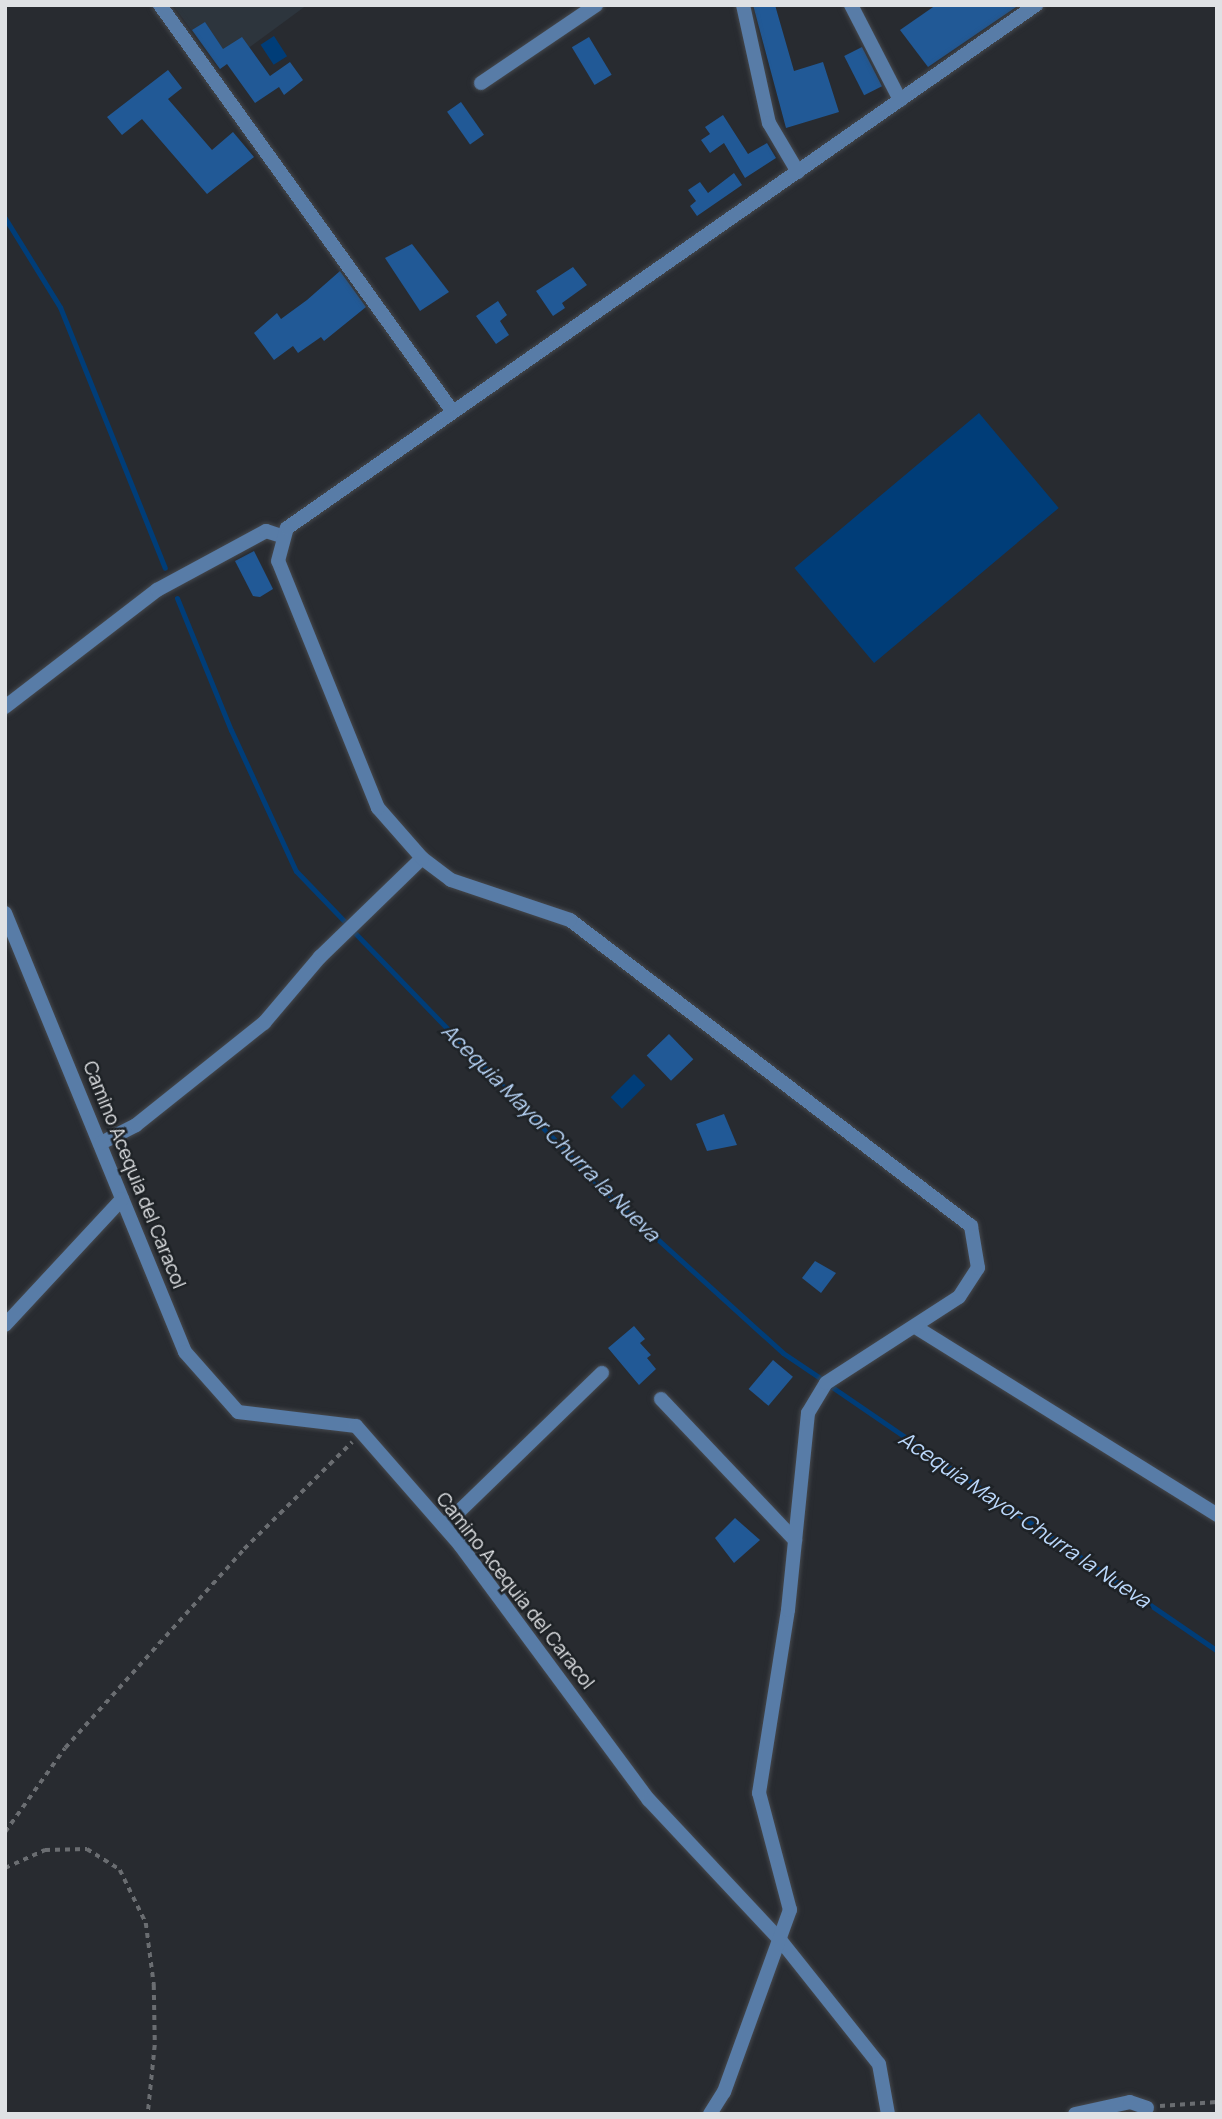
<!DOCTYPE html>
<style>
body{margin:0}
#map{position:relative;width:1222px;height:2119px;overflow:hidden;background:#282b30;font-family:Manrope,sans-serif}
div>[style]{position:absolute}
.built>*{inset:0;background:#2d353d}
.water>*{inset:0;background:#003d78;transform-origin:0 0}
.stream>*{height:5px;margin:-2.5px;padding:0 2.5px;transform-origin:2.5px;border-radius:2.5px;background:#003d78}
.building>*{inset:0;background:#215996;transform-origin:0 0}
.path>*{height:3.5px;margin-top:-1.75px;transform-origin:0;background:repeating-linear-gradient(90deg,#6a6d71 0 5px,transparent 0 10px)}
.roads{filter:drop-shadow(0 0 2px #45484d) drop-shadow(0 0 2px #45484d)}
.minor>*{height:14px;margin:-7px;padding:0 7px;transform-origin:7px;border-radius:7px;background:#587ca7}
span{translate:-50% -50%;white-space:nowrap;text-align:center;line-height:1.15;-webkit-text-stroke:5px #1e2226;paint-order:stroke}
.street-label{font-size:19px;color:#dfe1e4}
.water-label{font-size:21px;color:#bbd8fb;font-style:italic}
.frame{position:absolute;inset:0;border:7px solid #dfe1e4;pointer-events:none}
</style>
<div id="map">
<div class="built">
<div style="clip-path:polygon(173px 5px,307px 5px,220px 69px)"></div>
</div>
<div class="water">
<div style="left:274px;top:36px;width:24px;height:16px;rotate:57deg"></div>
<div style="left:979px;top:413px;width:124px;height:241px;rotate:50deg"></div>
<div style="left:634px;top:1074px;width:16px;height:33px;rotate:45deg"></div>
</div>
<div class="stream">
<div style="left:5px;top:218px;width:105px;rotate:58.3deg"></div>
<div style="left:60px;top:307px;width:281px;rotate:68.1deg"></div>
<div style="left:177px;top:598px;width:143px;rotate:67.8deg"></div>
<div style="left:231px;top:730px;width:155px;rotate:65.3deg"></div>
<div style="left:296px;top:871px;width:74px;rotate:46.1deg"></div>
<div style="left:354px;top:932px;width:354px;rotate:46deg"></div>
<div style="left:600px;top:1187px;width:247px;rotate:42.2deg"></div>
<div style="left:783px;top:1353px;width:45px;rotate:34deg"></div>
<div style="left:832px;top:1387px;width:467px;rotate:34.4deg"></div>
</div>
<div class="building">
<div style="clip-path:polygon(753px 5px,775px 5px,794px 71px,823px 62px,839px 112px,786px 128px)"></div>
<div style="clip-path:polygon(936px 5px,1019px 5px,928px 67px,900px 30px)"></div>
<div style="clip-path:polygon(205px 22px,223px 49px,242px 37px,270px 76px,290px 62px,303px 80px,284px 95px,279px 87px,255px 103px,227px 64px,220px 69px,192px 30px)"></div>
<div style="left:589px;top:37px;width:44px;height:20px;rotate:59deg"></div>
<div style="left:862px;top:47px;width:44px;height:20px;rotate:63deg"></div>
<div style="clip-path:polygon(168px 70px,182px 88px,168px 99px,212px 150px,233px 132px,254px 157px,207px 194px,142px 119px,122px 135px,107px 117px)"></div>
<div style="left:461px;top:102px;width:40px;height:17px;rotate:55deg"></div>
<div style="clip-path:polygon(723px 115px,748px 154px,767px 143px,776px 158px,745px 178px,724px 143px,710px 153px,701px 140px,710px 134px,705px 127px)"></div>
<div style="clip-path:polygon(734px 173px,742px 185px,697px 216px,690px 206px,696px 201px,688px 190px,700px 182px,708px 193px)"></div>
<div style="clip-path:polygon(412px 244px,449px 292px,420px 311px,385px 258px)"></div>
<div style="clip-path:polygon(573px 267px,587px 285px,562px 303px,565px 308px,553px 316px,536px 291px)"></div>
<div style="clip-path:polygon(340px 271px,366px 307px,324px 341px,321px 337px,298px 353px,293px 346px,274px 360px,254px 333px,277px 313px,281px 319px,307px 300px)"></div>
<div style="clip-path:polygon(498px 301px,507px 315px,500px 321px,509px 335px,496px 344px,476px 316px)"></div>
<div style="clip-path:polygon(254px 551px,273px 589px,260px 597px,253px 596px,235px 561px)"></div>
<div style="left:669px;top:1034px;width:35px;height:31px;rotate:46deg"></div>
<div style="clip-path:polygon(724px 1114px,737px 1145px,707px 1151px,696px 1124px)"></div>
<div style="clip-path:polygon(815px 1261px,836px 1273px,821px 1293px,802px 1278px)"></div>
<div style="clip-path:polygon(634px 1326px,645px 1339px,640px 1343px,651px 1355px,647px 1358px,656px 1369px,639px 1385px,608px 1348px)"></div>
<div style="left:773px;top:1360px;width:26px;height:38px;rotate:40deg"></div>
<div style="clip-path:polygon(735px 1518px,760px 1540px,734px 1563px,715px 1538px)"></div>
</div>
<div class="path">
<div style="left:5px;top:1832px;width:103px;rotate:-54.5deg"></div>
<div style="left:65px;top:1748px;width:268px;rotate:-48deg"></div>
<div style="left:244px;top:1549px;width:152px;rotate:-44.7deg"></div>
<div style="left:5px;top:1868px;width:44px;rotate:-24.2deg"></div>
<div style="left:45px;top:1850px;width:42px;rotate:-1.4deg"></div>
<div style="left:87px;top:1849px;width:39px;rotate:32deg"></div>
<div style="left:120px;top:1870px;width:59px;rotate:63.9deg"></div>
<div style="left:146px;top:1923px;width:63px;rotate:82.6deg"></div>
<div style="left:154px;top:1985px;width:60px;rotate:89deg"></div>
<div style="left:155px;top:2045px;width:69px;rotate:95.8deg"></div>
<div style="left:1160px;top:2106px;width:57px;rotate:-4deg"></div>
</div>
<div class="roads">
<div class="minor">
<div style="left:160px;top:5px;width:501px;rotate:54.25deg"></div>
<div style="left:743px;top:5px;width:121px;rotate:77.6deg"></div>
<div style="left:769px;top:123px;width:57px;rotate:59.4deg"></div>
<div style="left:851px;top:5px;width:107px;rotate:62.7deg"></div>
<div style="left:481px;top:83px;width:139px;rotate:-34.1deg"></div>
<div style="left:5px;top:707px;width:192px;rotate:-37.6deg"></div>
<div style="left:157px;top:590px;width:124px;rotate:-28.4deg"></div>
<div style="left:266px;top:531px;width:19px;rotate:18deg"></div>
<div style="left:5px;top:913px;width:474px;rotate:67.7deg"></div>
<div style="left:185px;top:1352px;width:80px;rotate:48.5deg"></div>
<div style="left:238px;top:1412px;width:119px;rotate:6.8deg"></div>
<div style="left:356px;top:1426px;width:158px;rotate:48.8deg"></div>
<div style="left:460px;top:1545px;width:317px;rotate:53.5deg"></div>
<div style="left:649px;top:1800px;width:193px;rotate:46.9deg"></div>
<div style="left:781px;top:1941px;width:157px;rotate:51.5deg"></div>
<div style="left:879px;top:2064px;width:51px;rotate:79.8deg"></div>
<div style="left:101px;top:1143px;width:39px;rotate:-27deg"></div>
<div style="left:136px;top:1125px;width:164px;rotate:-38.6deg"></div>
<div style="left:264px;top:1023px;width:87px;rotate:-49.7deg"></div>
<div style="left:320px;top:957px;width:142px;rotate:-44.1deg"></div>
<div style="left:5px;top:1325px;width:172px;rotate:-47.1deg"></div>
<div style="left:917px;top:1328px;width:354px;rotate:31.9deg"></div>
<div style="left:661px;top:1399px;width:195px;rotate:46.5deg"></div>
<div style="left:444px;top:1526px;width:220px;rotate:-44.1deg"></div>
<div style="left:710px;top:2114px;width:26px;rotate:-58deg"></div>
<div style="left:724px;top:2092px;width:194px;rotate:-70.1deg"></div>
<div style="left:790px;top:1910px;width:121px;rotate:-104.8deg"></div>
<div style="left:759px;top:1793px;width:185px;rotate:-81deg"></div>
<div style="left:788px;top:1610px;width:198px;rotate:-84.2deg"></div>
<div style="left:808px;top:1413px;width:35px;rotate:-59deg"></div>
<div style="left:826px;top:1383px;width:158px;rotate:-32.9deg"></div>
<div style="left:959px;top:1297px;width:35px;rotate:-57deg"></div>
<div style="left:978px;top:1268px;width:43px;rotate:-99.5deg"></div>
<div style="left:971px;top:1226px;width:504px;rotate:-142.65deg"></div>
<div style="left:570px;top:920px;width:126px;rotate:-161.4deg"></div>
<div style="left:451px;top:880px;width:36px;rotate:-143deg"></div>
<div style="left:422px;top:858px;width:67px;rotate:-131.3deg"></div>
<div style="left:378px;top:808px;width:266px;rotate:-112deg"></div>
<div style="left:278px;top:561px;width:34px;rotate:-75deg"></div>
<div style="left:287px;top:528px;width:914px;rotate:-34.93deg"></div>
<div style="left:1075px;top:2114px;width:56px;rotate:-12.3deg"></div>
<div style="left:1130px;top:2102px;width:18px;rotate:19deg"></div>
</div>
</div>
<div class="street-label">
<span style="left:134px;top:1175px;rotate:68deg">Camino Acequia del Caracol</span>
<span style="left:515px;top:1591px;rotate:52deg">Camino Acequia del Caracol</span>
</div>
<div class="water-label">
<span style="left:551px;top:1132px;rotate:45deg">Acequia Mayor Churra la Nueva</span>
<span style="left:1025px;top:1519px;rotate:34deg">Acequia Mayor Churra la Nueva</span>
</div>
<div class="frame"></div>
</div>
